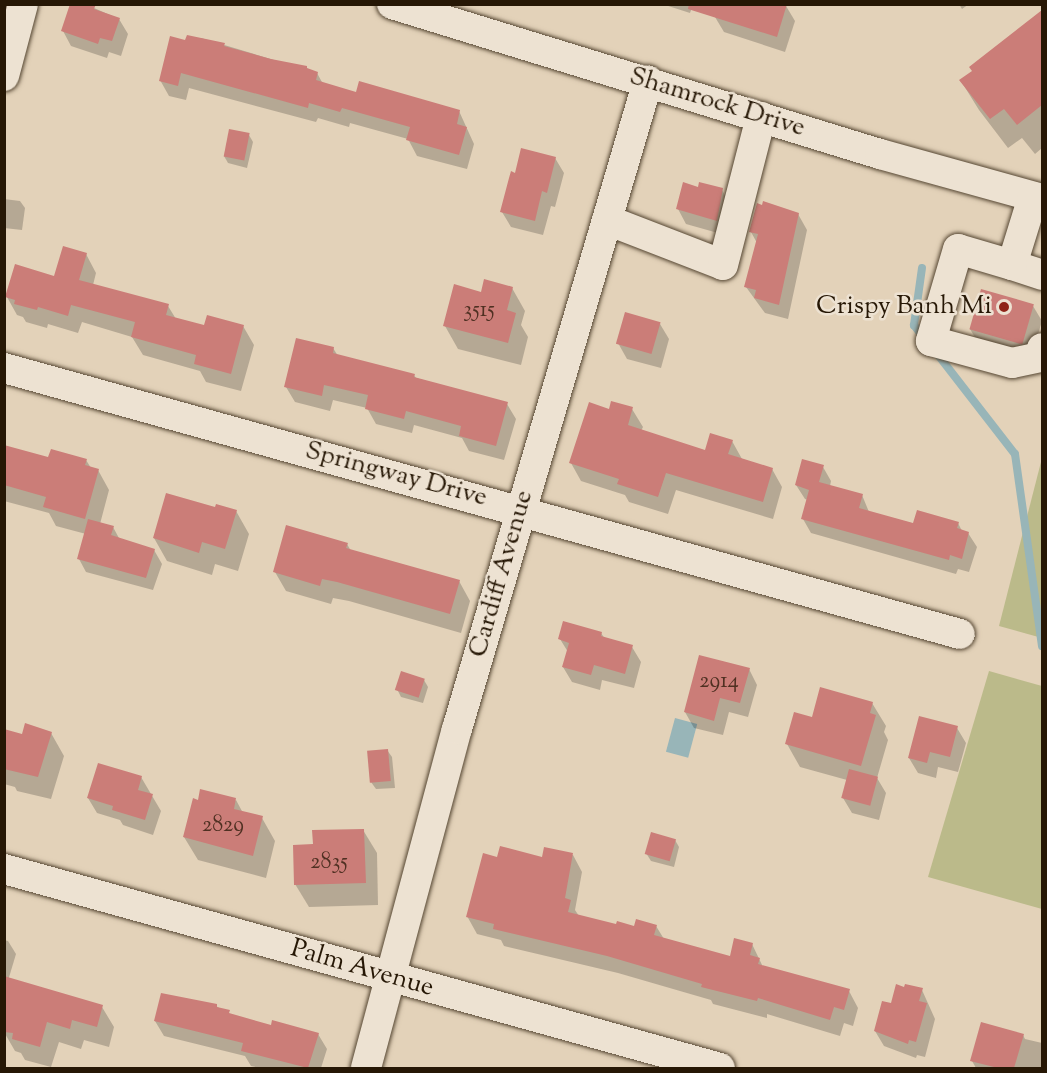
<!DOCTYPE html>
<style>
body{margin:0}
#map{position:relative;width:1047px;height:1073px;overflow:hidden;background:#e3d2b9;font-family:"Sorts Mill Goudy",serif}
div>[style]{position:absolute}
.green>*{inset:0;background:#bbba8a}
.water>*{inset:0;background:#98b5b8;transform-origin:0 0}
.shadow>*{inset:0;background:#0003}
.stream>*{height:8px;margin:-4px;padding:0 4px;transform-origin:4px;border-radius:4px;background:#98b5b8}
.building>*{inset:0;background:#cb7d78;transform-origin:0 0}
.roads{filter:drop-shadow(0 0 2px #554632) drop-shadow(0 0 2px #554632)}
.minor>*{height:30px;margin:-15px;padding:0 15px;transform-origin:15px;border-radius:15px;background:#ede2d2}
.dots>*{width:16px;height:16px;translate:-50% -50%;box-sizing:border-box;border:3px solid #ede2d2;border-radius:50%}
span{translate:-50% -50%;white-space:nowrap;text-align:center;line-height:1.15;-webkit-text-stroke:5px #ede2d2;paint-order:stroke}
.number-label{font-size:22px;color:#4f3022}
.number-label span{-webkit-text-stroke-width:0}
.street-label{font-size:26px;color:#261705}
.poi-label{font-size:26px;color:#261705}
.right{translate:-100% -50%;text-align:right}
.frame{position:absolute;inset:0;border:6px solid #261705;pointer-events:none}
</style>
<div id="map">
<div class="green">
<div style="clip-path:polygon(1042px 458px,1042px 638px,999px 626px)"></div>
<div style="clip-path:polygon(989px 671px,1042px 686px,1042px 909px,928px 877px)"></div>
</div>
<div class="water">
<div style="left:675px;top:718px;width:23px;height:35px;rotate:15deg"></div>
</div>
<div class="shadow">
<div style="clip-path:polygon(85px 4px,119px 19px,128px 34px,121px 56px,109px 52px,107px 58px,71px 46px,63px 31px)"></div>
<div style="clip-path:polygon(662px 4px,693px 4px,690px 13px)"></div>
<div style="clip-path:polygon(959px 4px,969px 4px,962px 9px)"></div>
<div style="clip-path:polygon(786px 6px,795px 21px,785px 52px,724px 32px,715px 17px)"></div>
<div style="clip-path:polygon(1042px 12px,1042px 148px,1035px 154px,1022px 138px,1008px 148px,979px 110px,961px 81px,973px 71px,971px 68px)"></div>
<div style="clip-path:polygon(201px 38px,317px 73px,323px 84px,357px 94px,459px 111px,474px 144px,467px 169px,417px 156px,408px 139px,350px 123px,349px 127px,318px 118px,316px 122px,189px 88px,186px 100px,169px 96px,160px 80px,186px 42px)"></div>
<div style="clip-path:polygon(249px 135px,253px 142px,247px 168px,228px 163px,224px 156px)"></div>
<div style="clip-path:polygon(555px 158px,564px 173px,555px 207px,551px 206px,543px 235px,511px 227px,502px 212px,517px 174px)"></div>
<div style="clip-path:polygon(698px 189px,722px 190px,730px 205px,725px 235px,686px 224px,678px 209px)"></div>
<div style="clip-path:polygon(4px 199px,20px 201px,25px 208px,22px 230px,4px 228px)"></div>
<div style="clip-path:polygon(798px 214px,807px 230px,788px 319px,765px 313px,746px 287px,757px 243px,751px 232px)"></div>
<div style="clip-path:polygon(86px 254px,96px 273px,93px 285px,168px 306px,176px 319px,205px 327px,243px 326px,254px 345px,241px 391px,206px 382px,200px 371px,143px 355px,132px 337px,82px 322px,78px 333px,48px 324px,47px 328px,26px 322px,23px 317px,17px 315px,7px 297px,55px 278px)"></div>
<div style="clip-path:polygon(512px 288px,525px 311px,521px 325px,528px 337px,521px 365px,458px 349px,445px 326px,482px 293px)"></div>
<div style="clip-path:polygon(1033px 306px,1042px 321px,1031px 358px,979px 344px,970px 329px)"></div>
<div style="clip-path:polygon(660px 324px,669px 339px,661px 368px,627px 359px,618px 343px)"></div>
<div style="clip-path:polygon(333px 348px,338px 356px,414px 375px,416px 378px,507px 404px,516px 419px,504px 460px,469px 451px,462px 438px,414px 425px,412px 433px,376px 424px,367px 408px,333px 400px,330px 411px,295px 402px,286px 387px)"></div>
<div style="clip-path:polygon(632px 409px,643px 427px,641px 431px,706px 451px,732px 441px,742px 459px,772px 469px,782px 487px,773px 519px,676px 490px,668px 514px,629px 502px,625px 495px,581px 481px,571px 463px,610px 410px)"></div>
<div style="clip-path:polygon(4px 446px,49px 459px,86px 460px,91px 468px,98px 470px,109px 490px,100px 524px,113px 527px,120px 540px,154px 550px,162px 564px,153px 590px,86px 572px,79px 559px,86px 534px,56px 526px,49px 513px,4px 501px)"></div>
<div style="clip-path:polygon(823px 467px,831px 481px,830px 486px,862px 495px,869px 512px,915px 524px,958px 523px,962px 531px,968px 533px,977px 547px,969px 572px,958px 569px,956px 574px,811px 533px,803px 519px,808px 500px,805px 499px,796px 485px)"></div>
<div style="clip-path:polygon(216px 509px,236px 511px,249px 534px,238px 571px,215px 564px,212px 575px,167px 561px,154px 538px)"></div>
<div style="clip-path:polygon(347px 544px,351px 551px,459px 581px,470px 601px,461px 633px,349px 601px,333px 598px,331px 604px,286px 591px,275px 572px)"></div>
<div style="clip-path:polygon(601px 633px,605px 639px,632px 647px,641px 662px,634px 688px,602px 680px,600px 690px,572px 682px,563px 667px,568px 652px,560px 639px)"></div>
<div style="clip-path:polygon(749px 669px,757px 685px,748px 717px,729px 712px,723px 735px,694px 728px,685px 712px)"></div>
<div style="clip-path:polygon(424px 680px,428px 687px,423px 703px,401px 697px,397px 689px)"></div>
<div style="clip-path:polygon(872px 703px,886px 726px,884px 732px,888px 740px,877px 778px,886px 793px,879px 820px,852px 813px,843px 798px,847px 780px,800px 767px,787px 744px,813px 719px)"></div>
<div style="clip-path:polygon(957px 728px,966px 743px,958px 772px,938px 767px,936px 778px,918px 773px,909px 758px)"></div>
<div style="clip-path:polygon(4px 731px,22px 736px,51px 733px,64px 756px,51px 799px,17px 791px,15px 787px,4px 784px)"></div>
<div style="clip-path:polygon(387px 750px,392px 757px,395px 788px,376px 789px,371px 782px)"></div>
<div style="clip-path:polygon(141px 777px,161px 811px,153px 835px,123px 825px,120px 820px,97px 813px,88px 798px)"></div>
<div style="clip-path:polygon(236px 800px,243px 813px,262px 818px,275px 841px,266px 878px,198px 860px,184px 837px)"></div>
<div style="clip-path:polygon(363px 830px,377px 853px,378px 905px,309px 907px,295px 884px,314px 846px)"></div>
<div style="clip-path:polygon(675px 840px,679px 847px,674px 867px,651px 861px,646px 853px)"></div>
<div style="clip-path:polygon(573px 855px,582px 872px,575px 910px,579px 916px,617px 926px,656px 926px,664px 939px,731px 958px,752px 944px,763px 967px,849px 991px,858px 1008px,853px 1026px,844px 1023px,840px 1036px,767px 1014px,767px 1018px,713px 1004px,711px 1000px,618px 973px,504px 946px,501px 940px,477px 934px,467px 916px,498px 859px,543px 859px)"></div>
<div style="clip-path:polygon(4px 940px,8px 941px,16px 954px,7px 984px,4px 984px)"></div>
<div style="clip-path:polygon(922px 990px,935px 1019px,925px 1057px,917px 1055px,916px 1058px,884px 1046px,875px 1031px)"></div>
<div style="clip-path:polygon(216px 1006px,230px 1015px,272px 1026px,318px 1034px,327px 1049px,321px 1068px,260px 1068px,251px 1066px,245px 1056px,164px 1036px,155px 1021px)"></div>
<div style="clip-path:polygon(102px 1007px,114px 1027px,109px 1047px,84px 1040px,81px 1049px,59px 1042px,51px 1067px,25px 1060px,21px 1053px,15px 1051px,4px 1032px,4px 1027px)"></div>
<div style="clip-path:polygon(1023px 1035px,1025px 1039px,1042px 1043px,1042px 1068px,976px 1068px,972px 1061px)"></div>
</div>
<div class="stream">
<div style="left:922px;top:268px;width:58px;rotate:98deg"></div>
<div style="left:914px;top:325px;width:15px;rotate:53deg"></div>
<div style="left:935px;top:351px;width:130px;rotate:52.2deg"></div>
<div style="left:1015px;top:454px;width:194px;rotate:82deg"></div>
</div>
<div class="building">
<div style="clip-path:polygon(70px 4px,96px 4px,94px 9px,120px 18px,112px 41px,100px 38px,98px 44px,61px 31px)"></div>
<div style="clip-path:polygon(689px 4px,787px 4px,777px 37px,688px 9px)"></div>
<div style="clip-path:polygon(1042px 10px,1042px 105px,1017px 125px,1004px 109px,990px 119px,959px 80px,972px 71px,969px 67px)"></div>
<div style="clip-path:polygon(187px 35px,225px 43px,224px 46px,271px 59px,307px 66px,307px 68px,318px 72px,316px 80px,356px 92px,359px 81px,460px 110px,457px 124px,467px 127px,459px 155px,406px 140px,410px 127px,342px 108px,340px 112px,309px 103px,308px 108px,181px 73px,178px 86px,159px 81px,170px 36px,185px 40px)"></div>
<div style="left:229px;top:129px;width:21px;height:28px;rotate:11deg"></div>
<div style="clip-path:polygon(521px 148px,556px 157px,547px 193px,542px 191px,535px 221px,500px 212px,509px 178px,511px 171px,515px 173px)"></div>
<div style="clip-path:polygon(683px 182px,698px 187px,699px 182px,723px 188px,717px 221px,676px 209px)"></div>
<div style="clip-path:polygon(763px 201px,799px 213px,779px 305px,754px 298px,756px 290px,744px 287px,758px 234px,749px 232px,757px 203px,762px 205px)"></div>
<div style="clip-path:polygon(63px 246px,87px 253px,79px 280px,169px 304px,166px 315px,204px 325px,207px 315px,244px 325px,231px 374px,194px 364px,196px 355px,131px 337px,135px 322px,71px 305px,68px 316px,38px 307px,37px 310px,14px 304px,15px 300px,5px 297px,15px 264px,54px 276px)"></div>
<div style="clip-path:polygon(484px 279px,513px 287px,507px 310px,516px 313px,508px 343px,443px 326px,454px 284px,481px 292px)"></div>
<div style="left:981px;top:289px;width:55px;height:42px;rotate:16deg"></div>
<div style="left:625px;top:312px;width:37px;height:33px;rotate:16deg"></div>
<div style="clip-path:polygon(296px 338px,334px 347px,333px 353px,415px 374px,414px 377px,508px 402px,496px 446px,459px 436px,461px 426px,406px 411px,404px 419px,365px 409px,368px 395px,324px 385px,322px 396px,284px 387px)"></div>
<div style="clip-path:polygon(611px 401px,633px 407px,628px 425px,705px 450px,710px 433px,733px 440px,728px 454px,773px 468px,763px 502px,666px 473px,658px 497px,617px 484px,619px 479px,569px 463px,589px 402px,609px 409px)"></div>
<div style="clip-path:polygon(4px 445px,48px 457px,51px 449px,87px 459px,85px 465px,99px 469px,85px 519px,43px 507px,46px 497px,4px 485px)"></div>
<div style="clip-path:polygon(802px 459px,824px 465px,819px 482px,863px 494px,859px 508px,913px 523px,917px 510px,959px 522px,957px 528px,969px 532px,962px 559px,950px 555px,949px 560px,801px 519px,809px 490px,795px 485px)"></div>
<div style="clip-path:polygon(166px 493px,215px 507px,216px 504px,237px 510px,225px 549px,202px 542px,199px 553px,153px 538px)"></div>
<div style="clip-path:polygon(88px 519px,114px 526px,111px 535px,155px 549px,146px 578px,77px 559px)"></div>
<div style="clip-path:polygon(286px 525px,348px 543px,346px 548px,460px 580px,450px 614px,337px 582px,322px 579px,320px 586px,273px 572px)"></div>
<div style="clip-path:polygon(563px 621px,602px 632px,601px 636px,633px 645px,625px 674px,594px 665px,591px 675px,562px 667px,569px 643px,558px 639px)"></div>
<div style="clip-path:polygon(699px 655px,750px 668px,740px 703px,720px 698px,714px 721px,684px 712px)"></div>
<div style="left:401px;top:671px;width:25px;height:20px;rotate:18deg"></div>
<div style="clip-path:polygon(820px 687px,873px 702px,870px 713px,876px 715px,861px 766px,785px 744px,794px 712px,812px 717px)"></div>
<div style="clip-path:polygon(919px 716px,958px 726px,950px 757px,930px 752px,927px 763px,908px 758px)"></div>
<div style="clip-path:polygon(25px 723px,52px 732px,38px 777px,4px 769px,4px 729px,22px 734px)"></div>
<div style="left:388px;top:749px;width:32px;height:21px;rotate:85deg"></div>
<div style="clip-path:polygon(98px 763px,142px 776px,138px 790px,153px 794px,145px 820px,112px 810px,113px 806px,87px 798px)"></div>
<div style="left:849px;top:769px;width:30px;height:30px;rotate:15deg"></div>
<div style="clip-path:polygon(200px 789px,236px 798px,234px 809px,263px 816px,253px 856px,183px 837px,193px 798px,198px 800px)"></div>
<div style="clip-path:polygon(364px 829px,366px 883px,294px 885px,293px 845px,313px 844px,312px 830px)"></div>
<div style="left:651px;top:832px;width:26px;height:23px;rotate:16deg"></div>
<div style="clip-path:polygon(500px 846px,542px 857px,544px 847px,573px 853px,565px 898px,571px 900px,568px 912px,616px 924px,617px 921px,634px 926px,636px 919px,657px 925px,654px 935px,730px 956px,734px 938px,753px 943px,750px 955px,760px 958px,758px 964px,850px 989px,844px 1010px,834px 1007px,830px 1020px,758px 998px,757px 1001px,701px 987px,702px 984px,607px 956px,493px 929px,494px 924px,466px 917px,483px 853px,497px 857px)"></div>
<div style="clip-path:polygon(4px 976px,103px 1005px,97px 1027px,72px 1020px,70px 1029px,47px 1022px,40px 1047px,12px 1039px,13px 1033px,4px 1032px)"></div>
<div style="clip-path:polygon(896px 984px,904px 987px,905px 984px,923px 988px,919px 1001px,927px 1003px,916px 1042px,909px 1040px,908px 1044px,874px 1031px,882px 1001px,891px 1003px)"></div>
<div style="clip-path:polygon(161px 993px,217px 1004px,217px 1007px,230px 1010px,229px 1013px,271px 1025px,272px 1020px,319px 1033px,308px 1068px,241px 1051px,243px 1043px,154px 1021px)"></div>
<div style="clip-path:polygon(981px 1022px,1024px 1034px,1014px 1068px,998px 1068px,970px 1061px)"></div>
</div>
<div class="roads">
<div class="minor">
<div style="left:392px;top:4px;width:511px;rotate:17.09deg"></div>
<div style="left:880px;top:154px;width:168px;rotate:15.5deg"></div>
<div style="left:4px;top:76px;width:74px;rotate:-75.2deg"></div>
<div style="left:1033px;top:197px;width:71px;rotate:107.2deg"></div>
<div style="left:1012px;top:265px;width:32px;rotate:18deg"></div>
<div style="left:607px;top:220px;width:124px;rotate:21.2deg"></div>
<div style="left:723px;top:265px;width:153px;rotate:-75.6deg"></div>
<div style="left:1012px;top:265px;width:56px;rotate:-163.5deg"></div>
<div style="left:958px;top:249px;width:96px;rotate:106.4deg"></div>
<div style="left:931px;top:341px;width:84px;rotate:15.2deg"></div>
<div style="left:1012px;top:363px;width:29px;rotate:-12deg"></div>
<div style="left:1040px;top:357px;width:9px;rotate:-77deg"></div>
<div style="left:4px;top:368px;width:992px;rotate:15.55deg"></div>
<div style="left:4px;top:869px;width:743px;rotate:15.53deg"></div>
<div style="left:366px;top:1068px;width:351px;rotate:-75deg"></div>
<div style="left:457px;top:729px;width:676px;rotate:-73.58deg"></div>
</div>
</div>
<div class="dots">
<div style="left:1004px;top:307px;background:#8f2418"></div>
</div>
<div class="number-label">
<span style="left:479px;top:312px">3515</span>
<span style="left:719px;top:683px">2914</span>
<span style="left:223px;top:827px">2829</span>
<span style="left:329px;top:864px">2835</span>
</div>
<div class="street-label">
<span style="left:717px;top:103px;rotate:17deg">Shamrock Drive</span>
<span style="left:396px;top:475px;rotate:15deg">Springway Drive</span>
<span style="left:502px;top:574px;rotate:-74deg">Cardiff Avenue</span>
<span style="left:362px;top:969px;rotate:16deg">Palm Avenue</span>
</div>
<div class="poi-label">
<span class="right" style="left:992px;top:307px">Crispy Banh Mi</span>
</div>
<div class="frame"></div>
</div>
